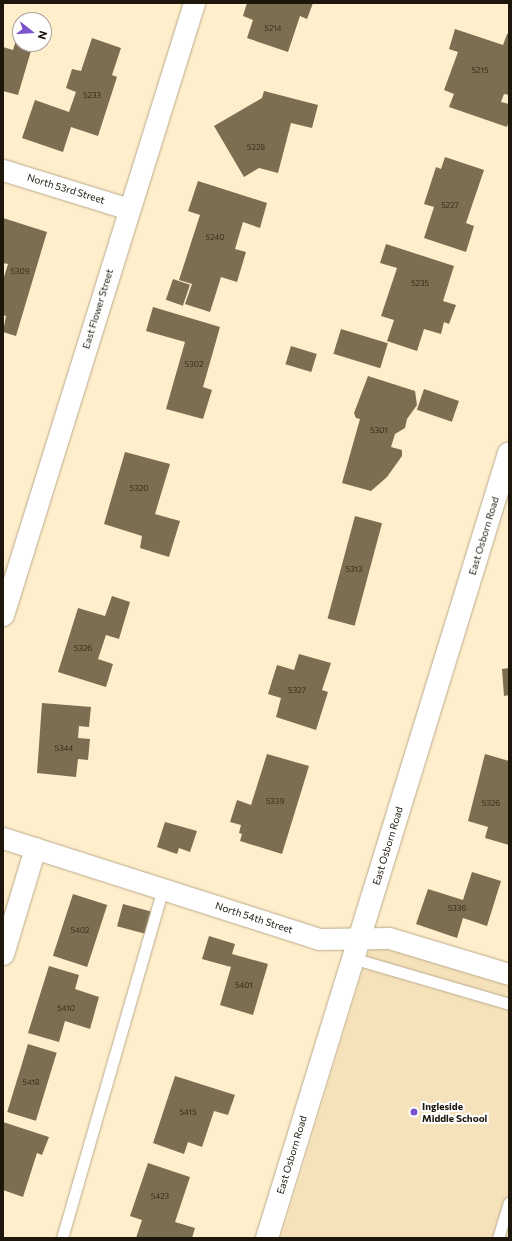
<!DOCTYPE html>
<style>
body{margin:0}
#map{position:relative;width:512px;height:1241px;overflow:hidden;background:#feeecc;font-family:Commissioner,sans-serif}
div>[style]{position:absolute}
.built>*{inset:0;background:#f6e2ba}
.building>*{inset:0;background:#7c6e50;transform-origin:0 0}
.roads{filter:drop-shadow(0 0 1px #baaa8b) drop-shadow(0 0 1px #baaa8b)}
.service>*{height:11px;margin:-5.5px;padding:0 5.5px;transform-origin:5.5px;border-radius:5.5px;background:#fff}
.minor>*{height:21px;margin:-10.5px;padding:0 10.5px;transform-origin:10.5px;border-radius:10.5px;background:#fff}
.tertiary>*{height:22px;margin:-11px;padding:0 11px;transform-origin:11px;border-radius:11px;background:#fff}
.dots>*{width:11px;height:11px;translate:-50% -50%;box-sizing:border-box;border:2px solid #fff;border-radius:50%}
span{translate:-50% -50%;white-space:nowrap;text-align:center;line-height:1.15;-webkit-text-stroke:4px #fff;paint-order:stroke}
.number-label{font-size:8px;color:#352d1c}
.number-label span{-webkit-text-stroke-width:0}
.street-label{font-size:10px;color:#1d170b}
.poi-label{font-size:10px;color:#1d170b;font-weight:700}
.left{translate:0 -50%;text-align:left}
.frame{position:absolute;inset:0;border:4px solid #1d170b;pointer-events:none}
.north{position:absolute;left:12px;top:12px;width:40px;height:40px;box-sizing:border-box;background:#fff;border:1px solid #a5a29d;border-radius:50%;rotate:107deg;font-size:11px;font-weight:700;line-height:16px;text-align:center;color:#1d170b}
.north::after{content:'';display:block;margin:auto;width:14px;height:18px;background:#7b54cd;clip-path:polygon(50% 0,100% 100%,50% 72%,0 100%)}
</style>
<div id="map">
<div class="built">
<div style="clip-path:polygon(371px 943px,509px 985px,509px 1238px,281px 1238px)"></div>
</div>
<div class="building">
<div style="clip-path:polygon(247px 3px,313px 3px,307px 19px,300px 16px,288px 52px,247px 38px,253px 20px,243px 16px)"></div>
<div style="clip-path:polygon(455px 29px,503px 45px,507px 34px,509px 34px,509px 95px,504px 94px,501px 102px,509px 104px,509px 120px,507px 127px,449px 107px,454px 94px,444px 90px,458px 52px,449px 49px)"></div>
<div style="clip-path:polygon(18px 33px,20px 33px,20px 44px,33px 44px,18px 95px,3px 91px,3px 47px,13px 50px)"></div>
<div style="clip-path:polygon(92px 38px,121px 48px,112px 75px,117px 77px,98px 136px,71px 127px,63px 152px,22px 138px,35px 100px,69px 112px,76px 92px,66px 88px,72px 69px,81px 71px)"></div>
<div style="clip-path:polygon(264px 91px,318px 105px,312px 128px,291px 123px,278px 173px,259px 168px,244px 177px,214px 126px,262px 98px)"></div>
<div style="clip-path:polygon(445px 157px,484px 170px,466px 223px,474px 226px,466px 252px,424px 238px,434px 207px,424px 204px,436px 167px,441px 169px)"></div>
<div style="clip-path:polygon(198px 181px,267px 203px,260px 228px,243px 222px,235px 249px,246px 252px,237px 282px,221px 277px,210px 312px,185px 304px,192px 284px,179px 280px,200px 215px,188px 211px)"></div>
<div style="clip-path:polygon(3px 218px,47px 232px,16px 336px,3px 332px,6px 316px,3px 315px,3px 280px,8px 264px,3px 263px)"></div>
<div style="clip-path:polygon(386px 244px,454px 266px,443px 301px,456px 305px,449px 324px,444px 322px,441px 334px,424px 329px,417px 351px,387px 341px,394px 320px,381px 316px,397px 268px,380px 263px)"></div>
<div style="left:173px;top:279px;width:18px;height:22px;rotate:19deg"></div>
<div style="clip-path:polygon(153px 307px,220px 327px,203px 387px,212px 390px,203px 419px,166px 409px,185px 342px,146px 331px)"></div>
<div style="left:341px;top:329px;width:49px;height:26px;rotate:17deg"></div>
<div style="left:291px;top:346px;width:27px;height:19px;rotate:17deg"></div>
<div style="clip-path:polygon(368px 376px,415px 391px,417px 405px,407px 419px,405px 428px,395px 434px,391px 447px,402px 450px,402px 456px,387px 477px,371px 491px,342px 483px,360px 419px,356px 418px,354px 413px)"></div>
<div style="left:424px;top:389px;width:37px;height:22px;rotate:19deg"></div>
<div style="clip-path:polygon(125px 452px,170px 464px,155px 514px,180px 521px,169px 557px,140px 548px,142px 536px,104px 524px)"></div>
<div style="left:355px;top:516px;width:28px;height:106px;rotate:15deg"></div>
<div style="clip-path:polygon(112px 596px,130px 602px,119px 639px,106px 635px,98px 659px,113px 664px,106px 687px,58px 672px,78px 608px,105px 616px)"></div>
<div style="clip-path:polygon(299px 654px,331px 663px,322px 690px,328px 692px,316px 730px,276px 717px,281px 698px,268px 694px,277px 665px,294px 670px)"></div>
<div style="clip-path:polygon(509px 668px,509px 695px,504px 696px,502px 669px)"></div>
<div style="clip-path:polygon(42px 703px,91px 707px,89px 727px,79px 726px,78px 738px,90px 739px,88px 760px,78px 759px,76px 777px,37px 773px)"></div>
<div style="clip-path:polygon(267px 754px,309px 766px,282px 854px,240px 841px,242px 834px,239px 833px,241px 825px,230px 822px,237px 800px,251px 805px)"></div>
<div style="clip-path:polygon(485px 754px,509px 761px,509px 845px,485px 838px,488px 827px,468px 821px)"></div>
<div style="clip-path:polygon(165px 822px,197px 831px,190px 852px,179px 848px,177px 854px,157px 847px)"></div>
<div style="clip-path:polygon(472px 872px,501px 881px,487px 926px,463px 918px,457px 938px,416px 924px,428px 889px,463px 900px)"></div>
<div style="left:73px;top:894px;width:36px;height:65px;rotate:18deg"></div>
<div style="left:123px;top:904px;width:31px;height:23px;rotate:15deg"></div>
<div style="clip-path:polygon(209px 936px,235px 944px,232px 954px,268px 964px,253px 1015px,220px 1005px,231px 967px,202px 959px)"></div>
<div style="clip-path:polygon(49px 966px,79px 975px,75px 989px,99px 997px,90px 1029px,65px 1021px,59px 1042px,28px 1033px)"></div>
<div style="left:28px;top:1044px;width:30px;height:71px;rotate:17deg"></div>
<div style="clip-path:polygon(175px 1076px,235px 1095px,228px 1115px,214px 1111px,202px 1147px,188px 1142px,184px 1154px,153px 1143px)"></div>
<div style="clip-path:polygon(3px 1122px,49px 1137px,42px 1155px,37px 1153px,23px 1197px,3px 1190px)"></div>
<div style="clip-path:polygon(148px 1163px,190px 1177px,175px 1222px,195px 1228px,192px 1238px,136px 1238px,142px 1220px,130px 1216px)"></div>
</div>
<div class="roads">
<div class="service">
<div style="left:352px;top:958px;width:164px;rotate:16.3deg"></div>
<div style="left:62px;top:1238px;width:363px;rotate:-73.9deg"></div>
<div style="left:498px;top:1238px;width:37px;rotate:-73deg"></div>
</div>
<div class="minor">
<div style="left:3px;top:170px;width:132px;rotate:17.2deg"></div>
<div style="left:3px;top:615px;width:641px;rotate:-72.67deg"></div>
<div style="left:3px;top:838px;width:332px;rotate:17.7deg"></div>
<div style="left:319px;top:939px;width:70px;rotate:-0.8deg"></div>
<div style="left:389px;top:938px;width:125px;rotate:16.7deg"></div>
<div style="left:3px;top:954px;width:111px;rotate:-73.2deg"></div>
</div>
<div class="tertiary">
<div style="left:267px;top:1238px;width:821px;rotate:-72.87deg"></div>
</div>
</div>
<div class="dots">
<div style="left:414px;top:1112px;background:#7b54cd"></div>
</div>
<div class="number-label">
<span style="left:273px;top:29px">5214</span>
<span style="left:480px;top:71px">5215</span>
<span style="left:92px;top:96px">5233</span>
<span style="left:256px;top:148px">5228</span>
<span style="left:450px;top:206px">5227</span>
<span style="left:215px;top:238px">5240</span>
<span style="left:20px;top:272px">5309</span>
<span style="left:420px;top:284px">5235</span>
<span style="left:194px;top:365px">5302</span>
<span style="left:379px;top:431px">5301</span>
<span style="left:139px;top:489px">5320</span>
<span style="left:354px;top:570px">5313</span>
<span style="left:83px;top:649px">5326</span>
<span style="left:297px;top:691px">5327</span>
<span style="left:64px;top:749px">5344</span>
<span style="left:275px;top:802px">5339</span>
<span style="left:491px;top:804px">5326</span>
<span style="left:457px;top:909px">5336</span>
<span style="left:80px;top:931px">5402</span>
<span style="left:244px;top:986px">5401</span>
<span style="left:66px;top:1009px">5410</span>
<span style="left:31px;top:1083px">5418</span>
<span style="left:188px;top:1113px">5415</span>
<span style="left:160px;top:1197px">5423</span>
</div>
<div class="street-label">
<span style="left:66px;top:189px;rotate:17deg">North 53rd Street</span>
<span style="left:98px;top:309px;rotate:-73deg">East Flower Street</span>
<span style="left:484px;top:536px;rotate:-73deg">East Osborn Road</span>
<span style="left:388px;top:846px;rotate:-73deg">East Osborn Road</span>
<span style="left:254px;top:918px;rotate:18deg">North 54th Street</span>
<span style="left:292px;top:1155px;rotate:-73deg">East Osborn Road</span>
</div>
<div class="poi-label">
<span class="left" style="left:422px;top:1112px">Ingleside<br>Middle School</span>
</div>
<div class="frame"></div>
<div class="north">N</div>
</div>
